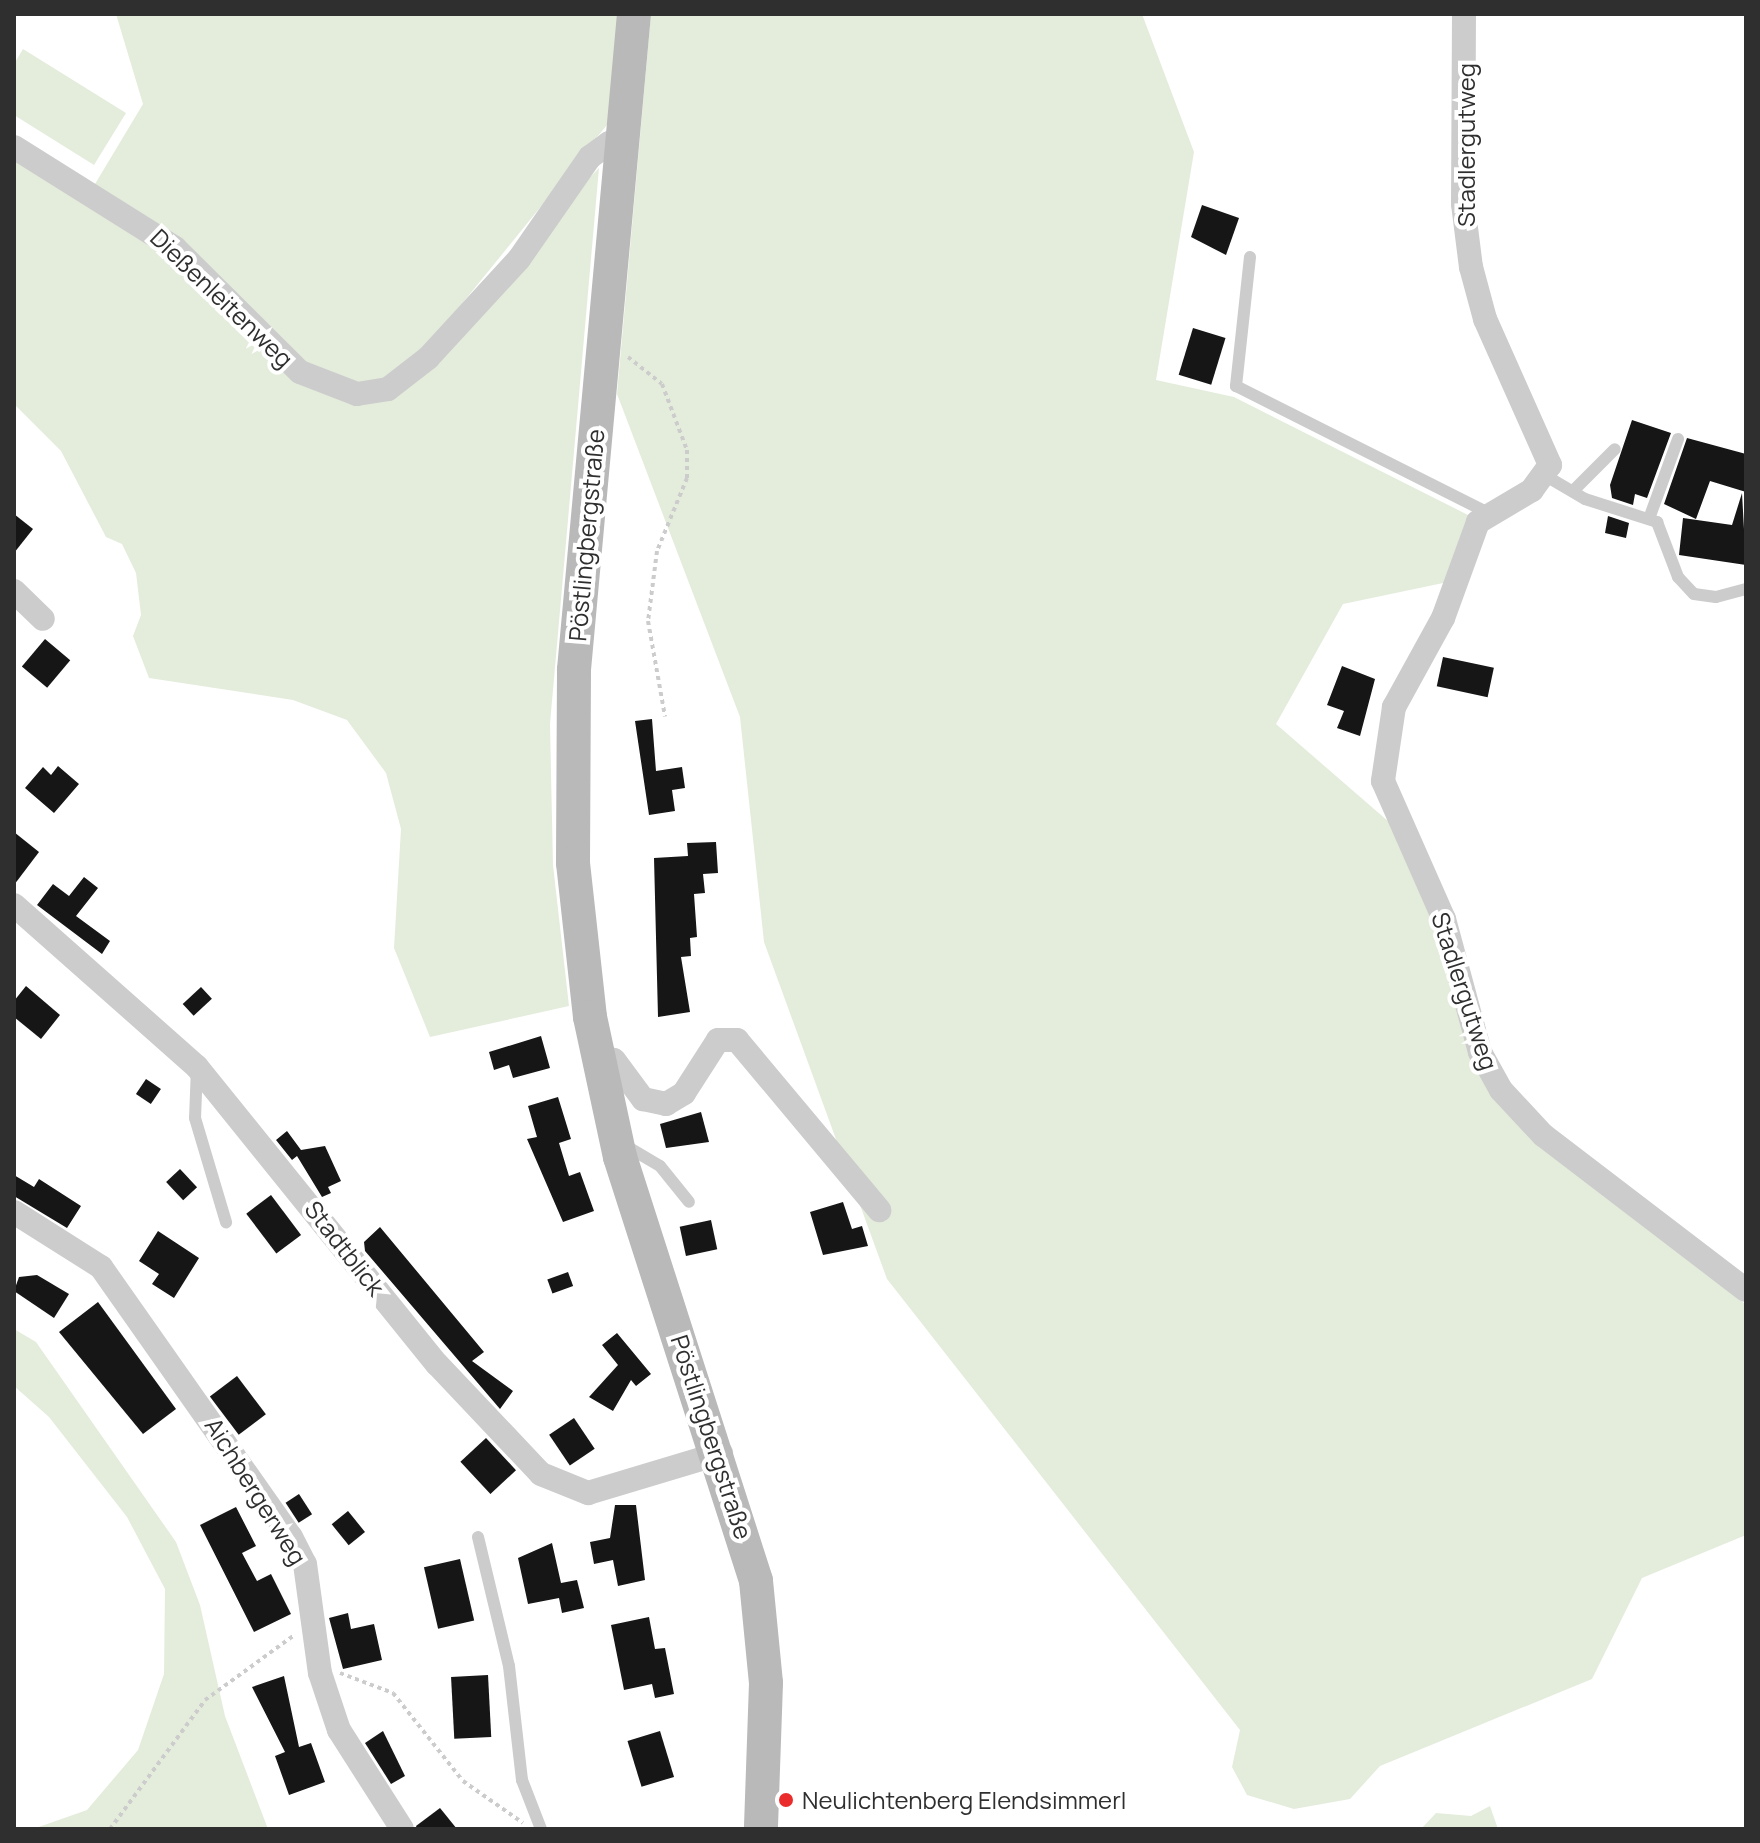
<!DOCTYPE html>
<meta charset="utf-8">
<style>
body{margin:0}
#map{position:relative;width:1760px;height:1843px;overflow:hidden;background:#fff;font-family:Manrope,sans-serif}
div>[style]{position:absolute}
.green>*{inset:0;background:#e4eddc}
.building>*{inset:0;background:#161616;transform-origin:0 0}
.path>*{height:4px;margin-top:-2px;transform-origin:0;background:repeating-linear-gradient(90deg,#ccc 0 4px,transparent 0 8px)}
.lane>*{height:12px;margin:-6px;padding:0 6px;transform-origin:6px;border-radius:6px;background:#ccc}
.street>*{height:24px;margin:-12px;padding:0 12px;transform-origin:12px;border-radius:12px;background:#ccc}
.secondary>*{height:34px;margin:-17px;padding:0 17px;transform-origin:17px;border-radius:17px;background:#b9b9b9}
.dots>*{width:22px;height:22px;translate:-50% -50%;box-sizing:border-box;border:4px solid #fff;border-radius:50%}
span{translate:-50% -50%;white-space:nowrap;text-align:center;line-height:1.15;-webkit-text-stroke:8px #fff;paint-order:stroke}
.street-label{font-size:24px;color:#2f2f2f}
.poi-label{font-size:24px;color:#2f2f2f}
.left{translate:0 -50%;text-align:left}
.frame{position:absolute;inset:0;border:16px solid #2f2f2f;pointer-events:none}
</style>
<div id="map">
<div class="green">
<div style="clip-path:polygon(116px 14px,623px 14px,611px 120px,422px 353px,371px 386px,322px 377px,95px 184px,143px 104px)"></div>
<div style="clip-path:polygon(651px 14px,1142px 14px,1194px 152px,1156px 380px,1234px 397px,1472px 517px,1448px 582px,1343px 604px,1276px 724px,1396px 828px,1442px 926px,1499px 1102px,1650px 1218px,1746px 1305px,1746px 1535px,1642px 1578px,1592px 1679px,1380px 1766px,1350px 1799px,1294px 1809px,1247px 1795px,1232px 1767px,1240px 1730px,887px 1279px,764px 942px,740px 717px,617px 394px)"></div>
<div style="clip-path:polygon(23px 49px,126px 113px,94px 165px,14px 115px,14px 64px)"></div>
<div style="clip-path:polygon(14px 160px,147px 237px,244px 332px,374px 401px,599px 168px,550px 724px,553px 865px,569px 1006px,430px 1037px,394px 948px,401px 829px,386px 773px,347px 720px,293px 700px,149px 678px,133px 636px,141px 615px,136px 573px,122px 544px,106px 537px,61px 451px,14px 404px)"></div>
<div style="clip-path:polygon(14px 1329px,36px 1342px,176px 1542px,200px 1605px,225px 1716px,268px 1829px,33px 1829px,87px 1810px,138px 1750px,164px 1674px,165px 1589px,127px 1517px,49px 1417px,14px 1386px)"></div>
<div style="clip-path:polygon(1490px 1806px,1498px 1829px,1421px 1829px,1436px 1813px,1471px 1816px)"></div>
</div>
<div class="building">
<div style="clip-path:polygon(1202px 205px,1239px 218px,1226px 255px,1191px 237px)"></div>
<div style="left:1193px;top:328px;width:34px;height:49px;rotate:17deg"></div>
<div style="clip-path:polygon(1632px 420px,1671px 433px,1647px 498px,1635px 494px,1633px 505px,1612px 498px,1610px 485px)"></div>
<div style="clip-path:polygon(1687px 438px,1746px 454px,1746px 492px,1710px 481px,1696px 519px,1664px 504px)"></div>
<div style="clip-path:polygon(1742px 493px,1746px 565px,1679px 555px,1683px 518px,1732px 525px)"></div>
<div style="clip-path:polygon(14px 514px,33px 529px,14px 553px)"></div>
<div style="clip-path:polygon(1608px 516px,1629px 523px,1626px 538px,1605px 533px)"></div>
<div style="left:45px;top:639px;width:33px;height:36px;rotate:40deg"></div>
<div style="left:1443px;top:657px;width:52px;height:30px;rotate:12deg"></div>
<div style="clip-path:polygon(1342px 666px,1375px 679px,1360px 736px,1337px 728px,1344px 711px,1327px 705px)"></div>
<div style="clip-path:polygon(652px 719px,656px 771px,682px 767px,685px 788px,672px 790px,675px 811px,649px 815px,635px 721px)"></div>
<div style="clip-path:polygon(58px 766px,79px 784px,54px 813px,25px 788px,43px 767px,51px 775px)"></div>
<div style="clip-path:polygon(14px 832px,39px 852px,14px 885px)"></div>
<div style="clip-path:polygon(716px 842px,718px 873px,703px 874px,705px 893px,694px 894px,697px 937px,690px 938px,691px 956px,681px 957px,690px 1012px,658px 1017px,654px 858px,688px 856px,687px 843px)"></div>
<div style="clip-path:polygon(84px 877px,98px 888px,76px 916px,110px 941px,102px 954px,37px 905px,53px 884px,69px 896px)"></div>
<div style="clip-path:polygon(26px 986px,60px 1015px,41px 1039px,14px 1017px,14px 1001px)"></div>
<div style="left:201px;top:987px;width:16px;height:25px;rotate:47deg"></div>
<div style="clip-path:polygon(541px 1036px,550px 1068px,513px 1078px,509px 1065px,494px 1070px,489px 1052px)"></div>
<div style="left:146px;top:1079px;width:18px;height:18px;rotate:34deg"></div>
<div style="clip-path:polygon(558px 1097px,571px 1139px,559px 1143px,569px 1176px,580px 1172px,594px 1211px,563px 1222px,527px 1139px,537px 1137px,528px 1106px)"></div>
<div style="clip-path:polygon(701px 1112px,709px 1142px,666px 1148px,660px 1124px)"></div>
<div style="clip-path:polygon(287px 1131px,301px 1150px,325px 1146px,341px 1181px,328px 1187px,331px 1193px,322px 1197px,297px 1156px,292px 1160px,276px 1140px)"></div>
<div style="left:180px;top:1169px;width:25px;height:19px;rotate:47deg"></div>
<div style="clip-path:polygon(14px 1175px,34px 1187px,39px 1179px,81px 1206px,67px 1228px,14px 1196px)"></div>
<div style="left:271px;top:1195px;width:50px;height:31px;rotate:53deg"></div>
<div style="clip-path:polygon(843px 1202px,852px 1229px,862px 1226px,868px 1246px,823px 1255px,810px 1212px)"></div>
<div style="left:711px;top:1220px;width:30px;height:32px;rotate:78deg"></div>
<div style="clip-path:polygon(380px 1227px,484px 1352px,472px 1361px,513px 1391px,500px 1409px,365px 1251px,364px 1242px)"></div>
<div style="clip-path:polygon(158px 1231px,199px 1258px,174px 1298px,152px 1284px,159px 1274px,139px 1261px)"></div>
<div style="left:568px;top:1272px;width:15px;height:22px;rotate:70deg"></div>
<div style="clip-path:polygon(37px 1275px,69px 1294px,54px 1318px,14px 1291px,19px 1277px)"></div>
<div style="clip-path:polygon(98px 1302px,176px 1409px,143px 1434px,59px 1332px)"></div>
<div style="clip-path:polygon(617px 1333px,651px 1374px,636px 1386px,631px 1380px,613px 1411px,589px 1397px,618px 1365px,602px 1345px)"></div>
<div style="left:237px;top:1376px;width:48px;height:34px;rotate:53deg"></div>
<div style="left:574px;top:1418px;width:37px;height:30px;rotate:56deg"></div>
<div style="left:486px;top:1438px;width:44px;height:35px;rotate:47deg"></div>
<div style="left:299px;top:1494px;width:24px;height:16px;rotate:57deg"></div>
<div style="clip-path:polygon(615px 1505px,636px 1505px,645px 1580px,618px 1586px,613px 1560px,594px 1564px,590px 1542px,610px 1538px)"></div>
<div style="clip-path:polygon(236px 1507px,256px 1546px,242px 1553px,257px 1581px,271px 1574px,291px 1614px,254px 1632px,200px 1525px)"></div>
<div style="left:348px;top:1511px;width:27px;height:21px;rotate:51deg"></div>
<div style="clip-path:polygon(552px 1543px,561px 1583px,577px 1580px,584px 1608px,562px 1613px,559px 1598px,528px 1604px,518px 1558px)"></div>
<div style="left:460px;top:1559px;width:63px;height:37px;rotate:77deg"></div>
<div style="clip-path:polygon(348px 1613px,351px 1629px,374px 1624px,382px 1660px,343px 1669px,329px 1618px)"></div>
<div style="clip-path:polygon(649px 1617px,655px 1649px,665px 1648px,674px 1694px,655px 1698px,652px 1684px,624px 1690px,611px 1625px)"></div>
<div style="left:488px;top:1675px;width:62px;height:37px;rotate:87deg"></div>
<div style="clip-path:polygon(284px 1676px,299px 1747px,311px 1743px,325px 1782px,289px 1795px,275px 1756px,285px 1752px,252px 1687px)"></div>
<div style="clip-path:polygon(383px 1731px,405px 1776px,391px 1784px,365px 1743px)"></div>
<div style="left:660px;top:1731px;width:48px;height:34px;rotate:73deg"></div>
<div style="clip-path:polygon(440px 1808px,457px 1829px,417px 1829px,416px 1826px)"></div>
</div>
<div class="path">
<div style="left:628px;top:357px;width:43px;rotate:38.5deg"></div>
<div style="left:662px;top:384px;width:71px;rotate:69.3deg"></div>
<div style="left:687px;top:450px;width:28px;rotate:90deg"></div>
<div style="left:687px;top:478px;width:79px;rotate:112.3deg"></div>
<div style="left:657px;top:551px;width:71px;rotate:97.3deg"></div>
<div style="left:648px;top:621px;width:97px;rotate:79.9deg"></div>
<div style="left:340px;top:1673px;width:57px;rotate:20.7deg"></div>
<div style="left:393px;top:1693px;width:112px;rotate:51.5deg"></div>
<div style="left:463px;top:1781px;width:73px;rotate:35deg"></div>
<div style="left:110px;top:1829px;width:160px;rotate:-53.6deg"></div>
<div style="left:205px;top:1700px;width:109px;rotate:-36deg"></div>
</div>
<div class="lane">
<div style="left:1250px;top:257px;width:130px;rotate:96.2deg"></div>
<div style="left:1236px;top:386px;width:280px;rotate:26.7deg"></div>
<div style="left:1546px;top:476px;width:45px;rotate:30.5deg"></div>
<div style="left:1585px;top:499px;width:76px;rotate:17.7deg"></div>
<div style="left:1657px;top:522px;width:59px;rotate:69.1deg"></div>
<div style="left:1678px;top:577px;width:23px;rotate:47deg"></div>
<div style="left:1694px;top:594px;width:22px;rotate:8deg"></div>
<div style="left:1716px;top:597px;width:31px;rotate:-15deg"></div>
<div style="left:1573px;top:491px;width:59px;rotate:-45deg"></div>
<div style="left:1650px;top:516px;width:82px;rotate:-70deg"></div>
<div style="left:197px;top:1067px;width:51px;rotate:92.2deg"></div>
<div style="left:195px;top:1118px;width:109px;rotate:73.4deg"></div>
<div style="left:621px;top:1143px;width:45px;rotate:30.5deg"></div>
<div style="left:660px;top:1166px;width:46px;rotate:51.1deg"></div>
<div style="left:478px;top:1537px;width:133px;rotate:76.5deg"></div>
<div style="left:509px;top:1666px;width:115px;rotate:83.5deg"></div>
<div style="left:522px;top:1780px;width:53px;rotate:68.8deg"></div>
</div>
<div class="street">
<div style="left:1464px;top:14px;width:190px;rotate:90.3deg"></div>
<div style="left:1463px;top:204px;width:64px;rotate:82.8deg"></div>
<div style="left:1471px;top:267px;width:54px;rotate:74.9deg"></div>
<div style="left:1485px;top:319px;width:160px;rotate:66deg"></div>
<div style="left:1550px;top:465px;width:31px;rotate:126deg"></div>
<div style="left:1532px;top:490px;width:63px;rotate:149.3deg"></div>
<div style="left:1478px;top:522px;width:102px;rotate:110deg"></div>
<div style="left:1443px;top:618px;width:102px;rotate:118.8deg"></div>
<div style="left:1394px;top:707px;width:75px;rotate:98.5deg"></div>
<div style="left:1383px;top:781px;width:151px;rotate:66.2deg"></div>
<div style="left:1444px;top:919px;width:138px;rotate:74.9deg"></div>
<div style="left:1480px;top:1052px;width:43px;rotate:61.1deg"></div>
<div style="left:1501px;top:1090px;width:62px;rotate:47deg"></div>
<div style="left:1543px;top:1135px;width:255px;rotate:37.4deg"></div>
<div style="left:14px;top:147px;width:190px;rotate:32.1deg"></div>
<div style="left:175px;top:248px;width:176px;rotate:44.8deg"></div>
<div style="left:300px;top:372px;width:61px;rotate:21.1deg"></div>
<div style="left:357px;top:394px;width:31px;rotate:-9deg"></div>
<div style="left:388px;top:389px;width:51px;rotate:-37.8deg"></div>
<div style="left:428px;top:358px;width:134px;rotate:-47.4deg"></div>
<div style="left:519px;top:259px;width:124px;rotate:-55.2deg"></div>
<div style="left:590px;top:157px;width:24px;rotate:-36deg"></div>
<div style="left:609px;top:143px;width:13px"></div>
<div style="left:14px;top:591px;width:40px;rotate:44deg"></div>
<div style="left:14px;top:905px;width:244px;rotate:41.5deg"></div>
<div style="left:197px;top:1067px;width:382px;rotate:51.1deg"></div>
<div style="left:437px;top:1364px;width:151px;rotate:46.6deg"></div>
<div style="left:541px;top:1474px;width:51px;rotate:22deg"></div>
<div style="left:588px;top:1493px;width:139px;rotate:-16.7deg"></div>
<div style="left:597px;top:1056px;width:17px;rotate:13deg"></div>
<div style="left:614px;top:1060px;width:49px;rotate:53.4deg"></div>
<div style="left:643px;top:1099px;width:24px;rotate:12deg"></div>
<div style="left:666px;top:1104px;width:21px;rotate:-31deg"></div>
<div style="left:684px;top:1093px;width:63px;rotate:-57.3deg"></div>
<div style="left:718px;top:1040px;width:19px"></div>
<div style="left:737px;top:1040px;width:222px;rotate:50.1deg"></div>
<div style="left:14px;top:1212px;width:103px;rotate:32.3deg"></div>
<div style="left:101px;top:1267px;width:330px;rotate:54.9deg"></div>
<div style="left:291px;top:1537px;width:30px;rotate:63deg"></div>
<div style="left:305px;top:1564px;width:110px;rotate:82.2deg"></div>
<div style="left:320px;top:1673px;width:60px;rotate:71.6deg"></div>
<div style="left:339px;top:1730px;width:117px;rotate:57.5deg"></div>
</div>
<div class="secondary">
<div style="left:634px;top:14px;width:659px;rotate:95.23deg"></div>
<div style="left:574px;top:670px;width:193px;rotate:90.3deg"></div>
<div style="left:573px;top:863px;width:155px;rotate:83.7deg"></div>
<div style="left:590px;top:1017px;width:143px;rotate:77.9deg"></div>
<div style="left:620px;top:1157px;width:445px;rotate:72.2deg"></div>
<div style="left:756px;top:1581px;width:102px;rotate:84.4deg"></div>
<div style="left:766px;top:1683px;width:146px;rotate:92deg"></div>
</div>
<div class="dots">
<div style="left:786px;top:1800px;background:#eb2c2c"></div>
</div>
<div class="street-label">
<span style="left:1466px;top:145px;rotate:-90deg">Stadlergutweg</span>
<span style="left:222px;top:298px;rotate:44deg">Dießenleitenweg</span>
<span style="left:586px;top:535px;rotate:-85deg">Pöstlingbergstraße</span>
<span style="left:1465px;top:991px;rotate:72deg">Stadlergutweg</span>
<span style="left:345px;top:1248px;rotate:52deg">Stadtblick</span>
<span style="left:712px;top:1437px;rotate:72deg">Pöstlingbergstraße</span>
<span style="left:256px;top:1491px;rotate:58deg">Aichbergerweg</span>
</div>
<div class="poi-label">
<span class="left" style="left:802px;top:1800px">Neulichtenberg Elendsimmerl</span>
</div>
<div class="frame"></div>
</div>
